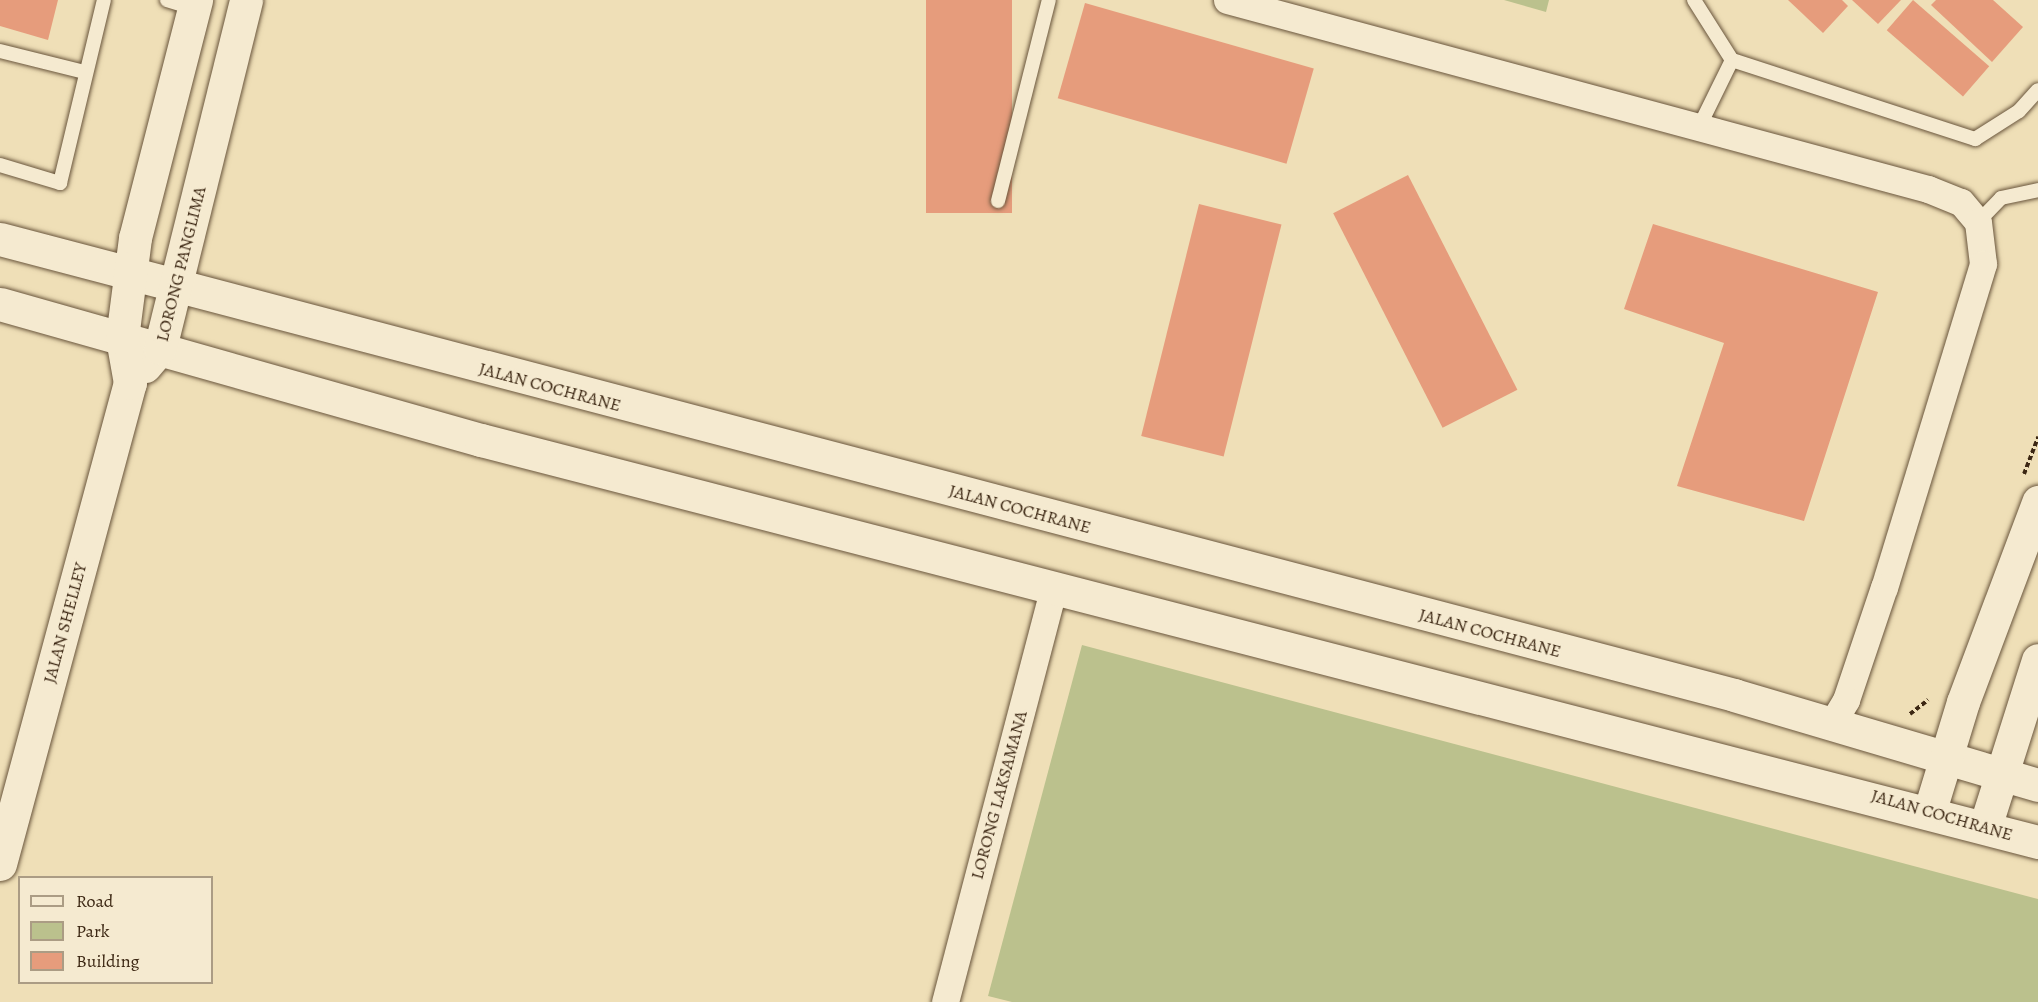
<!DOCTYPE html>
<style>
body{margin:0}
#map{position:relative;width:2038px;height:1002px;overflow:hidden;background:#efdfb7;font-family:Alegreya,serif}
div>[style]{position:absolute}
.green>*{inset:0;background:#bbc18d}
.building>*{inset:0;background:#e69c7c;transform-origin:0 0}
.path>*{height:4px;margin-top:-2px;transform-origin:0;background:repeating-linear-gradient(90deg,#3c2713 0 4.5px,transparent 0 7.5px)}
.roads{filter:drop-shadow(0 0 2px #69553c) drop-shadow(0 0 2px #69553c)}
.lane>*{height:14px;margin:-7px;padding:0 7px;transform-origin:7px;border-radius:7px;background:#f5ead0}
.street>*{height:27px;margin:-13.5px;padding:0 13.5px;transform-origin:13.5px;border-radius:13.5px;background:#f5ead0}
.secondary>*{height:33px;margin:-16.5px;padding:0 16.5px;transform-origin:16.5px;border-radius:16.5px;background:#f5ead0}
span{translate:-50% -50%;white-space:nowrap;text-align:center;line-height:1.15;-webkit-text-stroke:4.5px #f5ead0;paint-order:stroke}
.street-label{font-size:18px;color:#3c2713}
.legend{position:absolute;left:18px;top:876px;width:195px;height:108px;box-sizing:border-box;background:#f5ead0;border:2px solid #ab9c84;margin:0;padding:8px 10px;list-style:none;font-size:18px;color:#3c2713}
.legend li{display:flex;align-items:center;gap:12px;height:30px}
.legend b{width:30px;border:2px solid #ab9c84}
</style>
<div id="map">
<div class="green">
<div style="clip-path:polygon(1504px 0,1549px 0,1546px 12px)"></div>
<div style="clip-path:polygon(1082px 645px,2038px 899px,2038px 1002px,1012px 1002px,988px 996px)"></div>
</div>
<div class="building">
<div style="clip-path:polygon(0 0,58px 0,48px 40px,0 26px)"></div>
<div style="left:926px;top:0;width:86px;height:213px"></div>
<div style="clip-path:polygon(1788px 0,1842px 0,1848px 6px,1823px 33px)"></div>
<div style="clip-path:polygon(1852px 0,1901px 0,1878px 24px)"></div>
<div style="left:1913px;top:0;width:101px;height:40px;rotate:41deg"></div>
<div style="clip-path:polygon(1936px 0,1993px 0,2023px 27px,1992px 62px,1931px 5px)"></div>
<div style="left:1085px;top:3px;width:238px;height:99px;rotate:16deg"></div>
<div style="left:1408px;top:175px;width:241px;height:84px;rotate:63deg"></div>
<div style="left:1199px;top:204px;width:85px;height:239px;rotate:14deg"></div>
<div style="clip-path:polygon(1653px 224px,1878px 292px,1804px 521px,1677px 486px,1724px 343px,1624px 309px)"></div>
</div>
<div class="path">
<div style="left:2024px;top:474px;width:40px;rotate:-69deg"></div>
<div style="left:1910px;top:714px;width:23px;rotate:-38deg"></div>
</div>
<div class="roads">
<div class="lane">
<div style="left:167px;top:0;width:28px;rotate:17deg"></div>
<div style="left:1694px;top:0;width:71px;rotate:57.7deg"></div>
<div style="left:1732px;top:60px;width:75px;rotate:116.2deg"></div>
<div style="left:0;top:51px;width:87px;rotate:14deg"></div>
<div style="left:1732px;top:60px;width:256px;rotate:18deg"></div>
<div style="left:1975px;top:139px;width:52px;rotate:-32.5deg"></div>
<div style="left:2019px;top:111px;width:28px;rotate:-48deg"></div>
<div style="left:0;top:165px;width:63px;rotate:16.7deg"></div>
<div style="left:60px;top:183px;width:188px;rotate:-76.5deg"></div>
<div style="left:998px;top:201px;width:207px;rotate:-75.8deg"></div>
<div style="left:1978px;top:222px;width:33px;rotate:-46deg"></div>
<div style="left:2001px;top:198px;width:38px;rotate:-12deg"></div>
</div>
<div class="street">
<div style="left:1227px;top:0;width:726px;rotate:15.09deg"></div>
<div style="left:1928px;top:189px;width:35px;rotate:22deg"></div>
<div style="left:1961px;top:202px;width:26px;rotate:50deg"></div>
<div style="left:1978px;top:222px;width:42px;rotate:83.2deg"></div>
<div style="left:1983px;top:264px;width:338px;rotate:107deg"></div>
<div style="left:1884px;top:587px;width:119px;rotate:108.6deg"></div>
<div style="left:1846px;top:700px;width:27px;rotate:121deg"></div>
<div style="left:945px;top:1002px;width:427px;rotate:-75.3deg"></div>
</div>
<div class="secondary">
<div style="left:0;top:239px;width:1793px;rotate:14.73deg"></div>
<div style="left:1734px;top:695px;width:317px;rotate:16.5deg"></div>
<div style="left:0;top:304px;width:500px;rotate:15.8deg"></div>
<div style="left:481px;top:440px;width:1608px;rotate:14.48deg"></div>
<div style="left:145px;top:366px;width:23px;rotate:-50deg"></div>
<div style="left:160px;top:348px;width:358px;rotate:-76.1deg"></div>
<div style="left:1930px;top:810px;width:113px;rotate:-73deg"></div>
<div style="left:1963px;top:702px;width:214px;rotate:-69.4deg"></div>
<div style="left:1985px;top:827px;width:175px;rotate:-72.4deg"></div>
<div style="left:0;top:864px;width:498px;rotate:-74.9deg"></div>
<div style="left:130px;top:383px;width:46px;rotate:-100.1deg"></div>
<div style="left:122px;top:338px;width:101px;rotate:-82.6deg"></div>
<div style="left:135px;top:238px;width:246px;rotate:-75.6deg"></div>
</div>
</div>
<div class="street-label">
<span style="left:181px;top:264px;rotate:-76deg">LORONG PANGLIMA</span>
<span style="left:550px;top:387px;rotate:15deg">JALAN COCHRANE</span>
<span style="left:1020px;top:509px;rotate:15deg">JALAN COCHRANE</span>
<span style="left:65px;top:623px;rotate:-75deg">JALAN SHELLEY</span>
<span style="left:1490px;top:633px;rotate:15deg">JALAN COCHRANE</span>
<span style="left:999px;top:795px;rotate:-75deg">LORONG LAKSAMANA</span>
<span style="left:1942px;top:815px;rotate:16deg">JALAN COCHRANE</span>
</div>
<ul class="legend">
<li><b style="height:8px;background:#f5ead0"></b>Road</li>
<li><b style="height:16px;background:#bbc18d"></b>Park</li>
<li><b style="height:16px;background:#e69c7c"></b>Building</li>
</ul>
</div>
